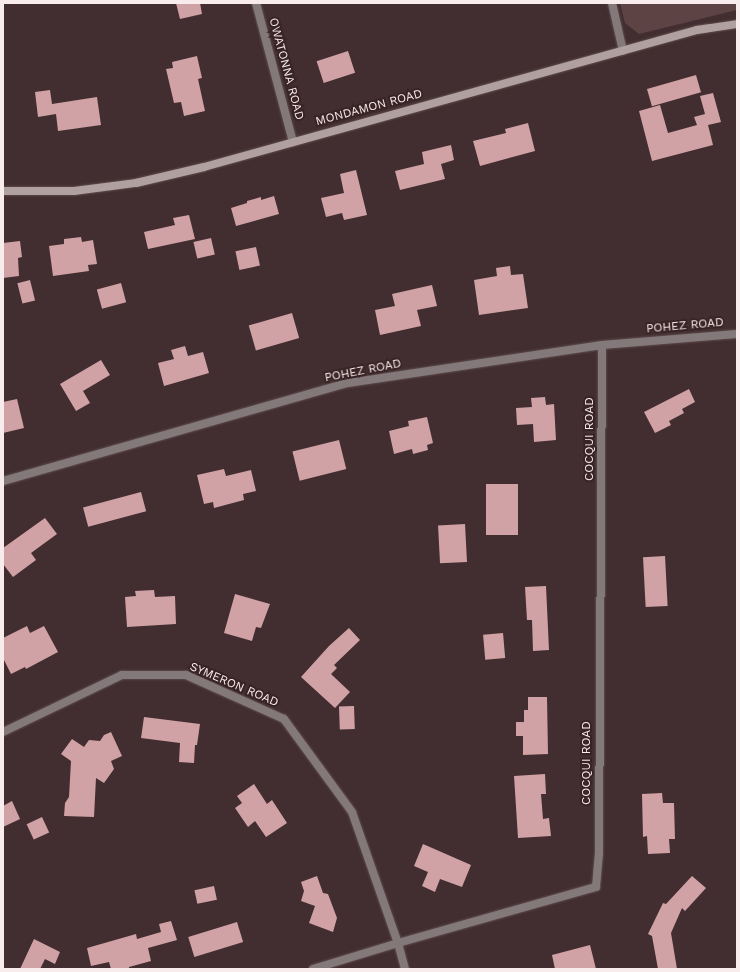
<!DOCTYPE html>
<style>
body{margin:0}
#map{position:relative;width:740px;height:972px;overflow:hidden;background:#422e30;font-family:"Work Sans",sans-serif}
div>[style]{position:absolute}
.green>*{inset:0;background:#5e4345}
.building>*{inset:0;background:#d1a2a5;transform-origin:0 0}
.roads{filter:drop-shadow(0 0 1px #5f4c4e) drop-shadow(0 0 1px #5f4c4e)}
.street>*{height:8px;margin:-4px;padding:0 4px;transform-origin:4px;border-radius:4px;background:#84797a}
.secondary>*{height:8px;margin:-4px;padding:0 4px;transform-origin:4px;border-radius:4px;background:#b1a0a0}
span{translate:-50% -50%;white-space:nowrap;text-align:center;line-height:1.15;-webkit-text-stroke:4px #382426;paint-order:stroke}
.street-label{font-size:12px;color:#f9ecec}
.frame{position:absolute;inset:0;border:4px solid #f9ecec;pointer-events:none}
</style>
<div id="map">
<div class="green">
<div style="clip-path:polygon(620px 3px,737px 3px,737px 10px,639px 34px,625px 23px)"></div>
</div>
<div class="building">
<div style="clip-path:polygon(176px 3px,200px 3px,202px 14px,180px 19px)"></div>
<div style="left:348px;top:51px;width:23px;height:33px;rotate:72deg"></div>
<div style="clip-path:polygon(197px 56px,202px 78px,198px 79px,205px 111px,184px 116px,181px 102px,174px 103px,166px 69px,173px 68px,172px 62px)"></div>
<div style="left:696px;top:75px;width:18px;height:51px;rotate:74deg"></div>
<div style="clip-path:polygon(50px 90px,52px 104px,97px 97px,101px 125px,58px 131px,56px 114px,38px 117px,35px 92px)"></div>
<div style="clip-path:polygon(713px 93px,721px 122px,708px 125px,713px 145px,652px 161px,639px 111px,660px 105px,668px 133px,697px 125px,694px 117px,705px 114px,700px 96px)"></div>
<div style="clip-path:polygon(528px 123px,535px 151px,480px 166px,473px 141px,506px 133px,505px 129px)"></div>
<div style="clip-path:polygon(451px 145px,454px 160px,441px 164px,445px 179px,400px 190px,395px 171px,424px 164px,422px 152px)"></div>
<div style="clip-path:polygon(356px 170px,367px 215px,344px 220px,342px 213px,326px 217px,321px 198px,344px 193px,340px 174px)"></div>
<div style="clip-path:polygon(274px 196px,279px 214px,236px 226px,231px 208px,247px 203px,247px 201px,261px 197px,261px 200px)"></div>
<div style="clip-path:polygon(189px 215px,195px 239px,148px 249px,144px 232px,175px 225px,173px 218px)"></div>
<div style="clip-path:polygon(81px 237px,82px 242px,93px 240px,97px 264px,88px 265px,89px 271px,53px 276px,49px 246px,64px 244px,64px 239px)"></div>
<div style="left:211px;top:238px;width:17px;height:18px;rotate:77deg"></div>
<div style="clip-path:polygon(20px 241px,22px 257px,18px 258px,19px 276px,3px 278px,3px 243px)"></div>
<div style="left:256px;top:247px;width:19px;height:21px;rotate:78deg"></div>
<div style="clip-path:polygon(510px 266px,511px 275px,523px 274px,528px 308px,479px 315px,474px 280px,497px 276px,496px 268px)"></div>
<div style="left:30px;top:280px;width:21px;height:13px;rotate:76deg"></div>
<div style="left:121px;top:283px;width:20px;height:25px;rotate:75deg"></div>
<div style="clip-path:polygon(432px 285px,437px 306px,417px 310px,421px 326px,380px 335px,375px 310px,395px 306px,392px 294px)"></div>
<div style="left:292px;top:313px;width:26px;height:45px;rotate:74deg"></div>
<div style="clip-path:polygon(185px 346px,188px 356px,203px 352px,209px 373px,164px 386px,158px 363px,174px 359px,171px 350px)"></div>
<div style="clip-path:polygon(101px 360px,110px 375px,83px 391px,90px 403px,76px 411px,60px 384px)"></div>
<div style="clip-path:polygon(689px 389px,695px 402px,682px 409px,684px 413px,669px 421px,671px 425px,655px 433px,644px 412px)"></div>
<div style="clip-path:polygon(545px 397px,546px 405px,554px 404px,556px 440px,534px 442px,533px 424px,517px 425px,516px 408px,532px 407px,531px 398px)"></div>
<div style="clip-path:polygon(17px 399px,24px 428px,3px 433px,3px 402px)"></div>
<div style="clip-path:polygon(427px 417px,433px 443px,427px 445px,428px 450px,413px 454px,412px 449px,394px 454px,389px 431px,409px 426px,408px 421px)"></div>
<div style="left:339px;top:440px;width:30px;height:48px;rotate:76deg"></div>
<div style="clip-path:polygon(224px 469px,226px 476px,251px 470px,256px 491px,243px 494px,244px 500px,214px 508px,213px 502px,204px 504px,197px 475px)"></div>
<div style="left:486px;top:484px;width:32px;height:51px"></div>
<div style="left:141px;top:492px;width:20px;height:60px;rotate:75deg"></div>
<div style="clip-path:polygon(45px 518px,57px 534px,31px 553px,36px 560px,13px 577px,3px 564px,3px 548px)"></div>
<div style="left:465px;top:524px;width:38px;height:27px;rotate:87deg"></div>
<div style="left:665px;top:556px;width:50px;height:22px;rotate:87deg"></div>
<div style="clip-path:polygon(546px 586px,549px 650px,533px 651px,532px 620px,527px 620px,525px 587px)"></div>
<div style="clip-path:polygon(154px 590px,155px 597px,175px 596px,176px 624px,127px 627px,125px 597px,136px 596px,135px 591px)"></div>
<div style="clip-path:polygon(235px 594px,270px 604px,261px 628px,256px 627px,252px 641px,224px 633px)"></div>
<div style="clip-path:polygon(27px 626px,30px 633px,44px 626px,58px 652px,26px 669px,25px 667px,11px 674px,3px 658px,3px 638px)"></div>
<div style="clip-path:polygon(349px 628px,360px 640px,334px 665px,337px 668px,331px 674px,350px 692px,335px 708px,301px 677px,329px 646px)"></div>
<div style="left:503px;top:633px;width:25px;height:20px;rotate:85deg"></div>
<div style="clip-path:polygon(528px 697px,547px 697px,548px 754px,523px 755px,523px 736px,516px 736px,516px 722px,524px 722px,524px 710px,528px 710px)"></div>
<div style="left:354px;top:706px;width:23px;height:15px;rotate:88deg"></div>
<div style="clip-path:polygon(144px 717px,200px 724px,197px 745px,195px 745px,194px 763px,179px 762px,180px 743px,141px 738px)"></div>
<div style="clip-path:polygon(111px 732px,122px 756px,111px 761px,114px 769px,104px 783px,96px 778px,94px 817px,64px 816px,65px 803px,69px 797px,71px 761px,61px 754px,72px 739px,84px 747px,89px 740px,100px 741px,104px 735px)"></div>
<div style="clip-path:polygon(545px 774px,546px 794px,541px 794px,543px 819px,549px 818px,551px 836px,518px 838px,514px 776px)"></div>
<div style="clip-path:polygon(254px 784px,267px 804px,272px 800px,287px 823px,266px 837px,255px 821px,248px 827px,235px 808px,242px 803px,237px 796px)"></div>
<div style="clip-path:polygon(662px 793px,663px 803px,674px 803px,675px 839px,669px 839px,670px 853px,648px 854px,647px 836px,643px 837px,642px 794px)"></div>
<div style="clip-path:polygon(12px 801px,20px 819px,3px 827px,3px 806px)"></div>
<div style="left:42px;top:817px;width:17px;height:17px;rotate:65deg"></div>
<div style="clip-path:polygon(423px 844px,471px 865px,462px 887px,440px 879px,435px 892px,422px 886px,428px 872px,414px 866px)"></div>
<div style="clip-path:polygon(317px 876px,323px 893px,328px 894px,337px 918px,333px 932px,309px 923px,315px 906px,301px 901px,304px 891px,301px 882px)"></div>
<div style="clip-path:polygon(692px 876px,706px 888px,685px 911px,682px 908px,671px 933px,677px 969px,658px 969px,652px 936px,648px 934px,663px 903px,666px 904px)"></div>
<div style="left:214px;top:886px;width:14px;height:20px;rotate:78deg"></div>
<div style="clip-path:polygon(171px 921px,177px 940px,148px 948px,151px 961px,129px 967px,129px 969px,111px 969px,109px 962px,91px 966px,87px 948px,136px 934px,137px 939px,161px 932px,159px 924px)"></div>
<div style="left:237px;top:922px;width:21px;height:51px;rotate:73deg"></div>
<div style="clip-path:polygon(34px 939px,60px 952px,55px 964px,45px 959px,40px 969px,20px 969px)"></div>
<div style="clip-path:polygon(590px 945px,596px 969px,555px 969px,552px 955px)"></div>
</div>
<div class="roads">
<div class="street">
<div style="left:256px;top:3px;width:144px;rotate:75.1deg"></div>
<div style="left:612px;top:3px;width:49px;rotate:77.1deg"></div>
<div style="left:3px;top:481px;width:359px;rotate:-15.9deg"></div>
<div style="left:348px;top:383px;width:257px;rotate:-8.5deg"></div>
<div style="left:602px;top:345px;width:135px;rotate:-4.7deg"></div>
<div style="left:3px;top:732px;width:132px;rotate:-25.6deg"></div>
<div style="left:122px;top:675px;width:64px"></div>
<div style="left:186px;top:675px;width:107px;rotate:24.2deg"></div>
<div style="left:284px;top:719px;width:115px;rotate:53.8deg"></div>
<div style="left:352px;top:812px;width:139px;rotate:70.7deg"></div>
<div style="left:398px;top:943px;width:27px;rotate:75deg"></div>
<div style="left:313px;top:969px;width:89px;rotate:-17deg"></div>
<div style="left:398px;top:943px;width:206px;rotate:-15.8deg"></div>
<div style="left:596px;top:887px;width:34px;rotate:-85deg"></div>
<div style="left:599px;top:853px;width:508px;rotate:-89.66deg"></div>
</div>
<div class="secondary">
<div style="left:3px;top:191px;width:71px"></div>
<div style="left:74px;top:191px;width:63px;rotate:-7.4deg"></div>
<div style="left:136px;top:183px;width:70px;rotate:-13.2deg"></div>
<div style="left:204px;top:167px;width:512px;rotate:-15.53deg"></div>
<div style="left:697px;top:30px;width:40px;rotate:-8.5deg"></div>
</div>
</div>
<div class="street-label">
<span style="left:286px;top:69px;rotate:75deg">OWATONNA ROAD</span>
<span style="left:369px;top:108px;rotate:-15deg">MONDAMON ROAD</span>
<span style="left:685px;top:326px;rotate:-5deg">POHEZ ROAD</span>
<span style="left:363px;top:371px;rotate:-11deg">POHEZ ROAD</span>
<span style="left:590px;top:439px;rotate:-90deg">COCQUI ROAD</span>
<span style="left:234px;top:685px;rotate:23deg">SYMERON ROAD</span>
<span style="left:587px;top:763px;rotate:-90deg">COCQUI ROAD</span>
</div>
<div class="frame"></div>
</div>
